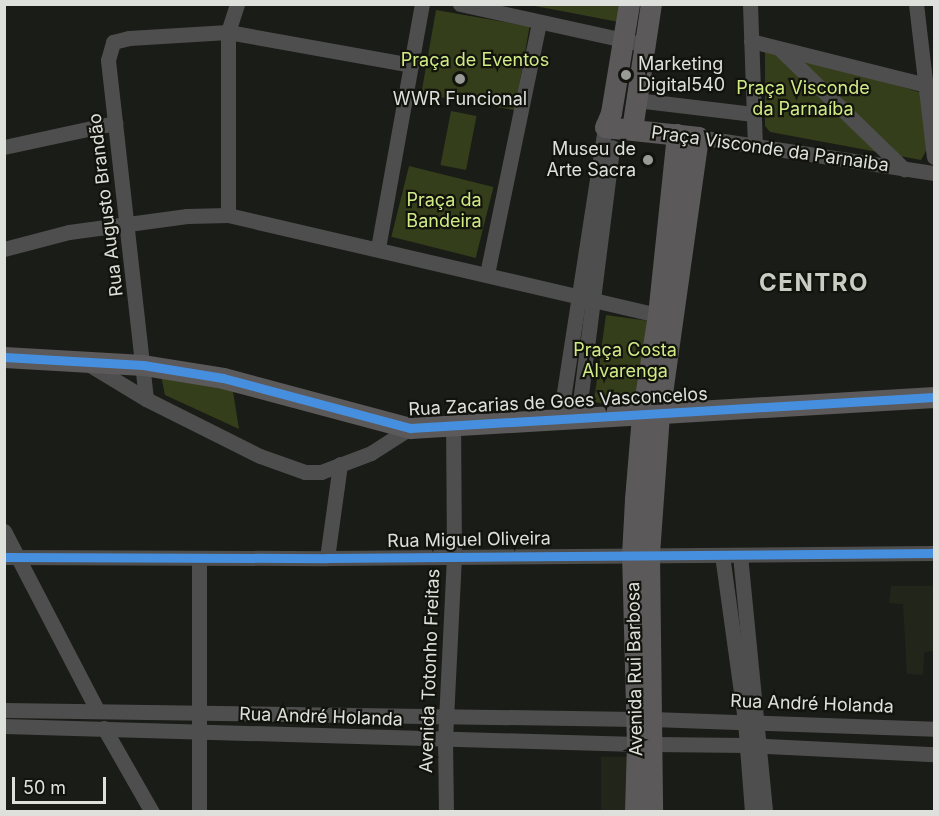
<!DOCTYPE html>
<meta charset="utf-8">
<style>
body{margin:0}
#map{position:relative;width:939px;height:816px;overflow:hidden;background:#1a1c17;font-family:Inter,sans-serif}
div>[style]{position:absolute}
.built>*{inset:0;background:#22261a;transform-origin:0 0}
.green>*{inset:0;background:#353e1a;transform-origin:0 0}
.street>*{height:15px;margin:-7.5px;padding:0 7.5px;transform-origin:7.5px;border-radius:7.5px;background:#4f4e4e}
.secondary>*{height:21px;margin:-10.5px;padding:0 10.5px;transform-origin:10.5px;border-radius:10.5px;background:#5b595a}
.cycleway>*{height:9px;margin:-4.5px;padding:0 4.5px;transform-origin:4.5px;border-radius:4.5px;background:#468fdf}
.dots>*{width:16px;height:16px;translate:-50% -50%;box-sizing:border-box;border:3px solid #12130d;border-radius:50%}
span{translate:-50% -50%;white-space:nowrap;text-align:center;line-height:1.15;-webkit-text-stroke:4.5px #12130d;paint-order:stroke}
.park-label{font-size:18px;color:#d1eb85}
.poi-label{font-size:18px;color:#dee0db}
.left{translate:0 -50%;text-align:left}
.right{translate:-100% -50%;text-align:right}
.street-label{font-size:18px;color:#dee0db}
.district-label{font-size:24px;color:#c9ccc3;font-weight:700;letter-spacing:1.5px}
.frame{position:absolute;inset:0;border:6px solid #dee0db;pointer-events:none}
.scale{position:absolute;left:12px;top:777px;width:94px;height:27px;box-sizing:border-box;border:3px solid #dee0db;border-top:0;padding-left:8px;font-size:18px;line-height:21px;white-space:nowrap;color:#dee0db;-webkit-text-stroke:4px #12130d;paint-order:stroke}
</style>
<div id="map">
<div class="built">
<div style="clip-path:polygon(891px 586px,934px 586px,934px 651px,924px 652px,923px 675px,907px 674px,903px 604px,889px 603px)"></div>
<div style="left:601px;top:757px;width:31px;height:55px"></div>
</div>
<div class="green">
<div style="clip-path:polygon(530px 5px,626px 5px,624px 23px)"></div>
<div style="left:436px;top:10px;width:95px;height:85px;rotate:10deg"></div>
<div style="clip-path:polygon(765px 52px,849px 71px,929px 95px,932px 140px,921px 160px,770px 132px,765px 126px)"></div>
<div style="left:451px;top:111px;width:26px;height:55px;rotate:11deg"></div>
<div style="left:409px;top:166px;width:87px;height:73px;rotate:14deg"></div>
<div style="left:606px;top:315px;width:49px;height:88px;rotate:8deg"></div>
<div style="clip-path:polygon(159px 366px,232px 385px,239px 429px,165px 395px)"></div>
</div>
<div class="street">
<div style="left:460px;top:4px;width:177px;rotate:12.4deg"></div>
<div style="left:750px;top:4px;width:142px;rotate:88deg"></div>
<div style="left:916px;top:4px;width:154px;rotate:83.3deg"></div>
<div style="left:751px;top:41px;width:189px;rotate:14.1deg"></div>
<div style="left:780px;top:49px;width:173px;rotate:44.1deg"></div>
<div style="left:636px;top:100px;width:118px;rotate:6.8deg"></div>
<div style="left:698px;top:137px;width:239px;rotate:8.7deg"></div>
<div style="left:4px;top:147px;width:114px;rotate:-12.2deg"></div>
<div style="left:228px;top:215px;width:183px;rotate:-90deg"></div>
<div style="left:228px;top:32px;width:29px;rotate:-72deg"></div>
<div style="left:378px;top:248px;width:248px;rotate:-79.8deg"></div>
<div style="left:4px;top:249px;width:67px;rotate:-14.7deg"></div>
<div style="left:69px;top:232px;width:119px;rotate:-7.7deg"></div>
<div style="left:187px;top:216px;width:41px;rotate:-1.4deg"></div>
<div style="left:228px;top:215px;width:452px;rotate:13.1deg"></div>
<div style="left:487px;top:274px;width:257px;rotate:-78.3deg"></div>
<div style="left:85px;top:362px;width:71px;rotate:31.2deg"></div>
<div style="left:146px;top:399px;width:127px;rotate:26.6deg"></div>
<div style="left:260px;top:456px;width:48px;rotate:19.6deg"></div>
<div style="left:305px;top:472px;width:16px"></div>
<div style="left:321px;top:472px;width:53px;rotate:-20.8deg"></div>
<div style="left:371px;top:453px;width:46px;rotate:-32.7deg"></div>
<div style="left:146px;top:399px;width:341px;rotate:-96.4deg"></div>
<div style="left:108px;top:60px;width:19px;rotate:-74deg"></div>
<div style="left:113px;top:42px;width:16px;rotate:-14deg"></div>
<div style="left:129px;top:38px;width:99px;rotate:-3.5deg"></div>
<div style="left:228px;top:32px;width:186px;rotate:10.2deg"></div>
<div style="left:560px;top:418px;width:294px;rotate:-81.2deg"></div>
<div style="left:578px;top:418px;width:273px;rotate:-82.8deg"></div>
<div style="left:4px;top:531px;width:202px;rotate:62.5deg"></div>
<div style="left:722px;top:555px;width:168px;rotate:82.1deg"></div>
<div style="left:745px;top:721px;width:91px;rotate:85.6deg"></div>
<div style="left:740px;top:555px;width:258px;rotate:84.4deg"></div>
<div style="left:4px;top:557px;width:323px;rotate:0.2deg"></div>
<div style="left:327px;top:558px;width:607px;rotate:-0.47deg"></div>
<div style="left:327px;top:558px;width:95px;rotate:-82.1deg"></div>
<div style="left:4px;top:710px;width:633px;rotate:0.81deg"></div>
<div style="left:652px;top:719px;width:282px;rotate:2deg"></div>
<div style="left:4px;top:726px;width:633px;rotate:1.63deg"></div>
<div style="left:104px;top:728px;width:97px;rotate:60.3deg"></div>
<div style="left:652px;top:744px;width:95px;rotate:0.6deg"></div>
<div style="left:747px;top:745px;width:187px;rotate:2.8deg"></div>
<div style="left:199px;top:812px;width:254px;rotate:-90deg"></div>
<div style="left:446px;top:812px;width:72px;rotate:-90.8deg"></div>
<div style="left:445px;top:740px;width:183px;rotate:-87.2deg"></div>
<div style="left:454px;top:557px;width:132px;rotate:-90.4deg"></div>
</div>
<div class="secondary">
<div style="left:629px;top:4px;width:110px;rotate:99.4deg"></div>
<div style="left:611px;top:113px;width:15px;rotate:113deg"></div>
<div style="left:605px;top:127px;width:94px;rotate:6.1deg"></div>
<div style="left:698px;top:137px;width:280px;rotate:98deg"></div>
<div style="left:659px;top:414px;width:140px;rotate:94.1deg"></div>
<div style="left:649px;top:554px;width:258px;rotate:89.3deg"></div>
<div style="left:632px;top:129px;width:126px;rotate:-81.4deg"></div>
<div style="left:4px;top:357px;width:139px;rotate:3.3deg"></div>
<div style="left:143px;top:365px;width:81px;rotate:9.2deg"></div>
<div style="left:223px;top:378px;width:194px;rotate:15deg"></div>
<div style="left:410px;top:428px;width:525px;rotate:-3.39deg"></div>
<div style="left:635px;top:812px;width:68px;rotate:-88.3deg"></div>
<div style="left:637px;top:744px;width:189px;rotate:-91.5deg"></div>
<div style="left:632px;top:555px;width:56px;rotate:-86.9deg"></div>
<div style="left:635px;top:499px;width:83px;rotate:-85.2deg"></div>
<div style="left:642px;top:416px;width:102px;rotate:-81deg"></div>
<div style="left:658px;top:315px;width:182px;rotate:-84deg"></div>
</div>
<div class="cycleway">
<div style="left:4px;top:357px;width:139px;rotate:3.3deg"></div>
<div style="left:143px;top:365px;width:81px;rotate:9.2deg"></div>
<div style="left:223px;top:378px;width:194px;rotate:15deg"></div>
<div style="left:410px;top:428px;width:525px;rotate:-3.39deg"></div>
<div style="left:4px;top:557px;width:323px;rotate:0.2deg"></div>
<div style="left:327px;top:558px;width:607px;rotate:-0.47deg"></div>
</div>
<div class="dots">
<div style="left:626px;top:75px;background:#999b96"></div>
<div style="left:460px;top:79px;background:#999b96"></div>
<div style="left:648px;top:160px;background:#999b96"></div>
</div>
<div class="park-label">
<span style="left:475px;top:60px">Praça de Eventos</span>
<span style="left:803px;top:99px">Praça Visconde<br>da Parnaíba</span>
<span style="left:444px;top:211px">Praça da<br>Bandeira</span>
<span style="left:625px;top:361px">Praça Costa<br>Alvarenga</span>
</div>
<div class="poi-label">
<span class="left" style="left:638px;top:75px">Marketing<br>Digital540</span>
<span style="left:460px;top:99px">WWR Funcional</span>
<span class="right" style="left:636px;top:160px">Museu de<br>Arte Sacra</span>
</div>
<div class="street-label">
<span style="left:770px;top:149px;rotate:8deg">Praça Visconde da Parnaiba</span>
<span style="left:106px;top:205px;rotate:-97deg">Rua Augusto Brandão</span>
<span style="left:558px;top:402px;rotate:-3deg">Rua Zacarias de Goes Vasconcelos</span>
<span style="left:469px;top:540px;rotate:-1deg">Rua Miguel Oliveira</span>
<span style="left:635px;top:669px;rotate:-91deg">Avenida Rui Barbosa</span>
<span style="left:430px;top:671px;rotate:-88deg">Avenida Totonho Freitas</span>
<span style="left:812px;top:704px;rotate:2deg">Rua André Holanda</span>
<span style="left:321px;top:717px;rotate:2deg">Rua André Holanda</span>
</div>
<div class="district-label">
<span style="left:814px;top:283px">CENTRO</span>
</div>
<div class="frame"></div>
<div class="scale">50 m</div>
</div>
